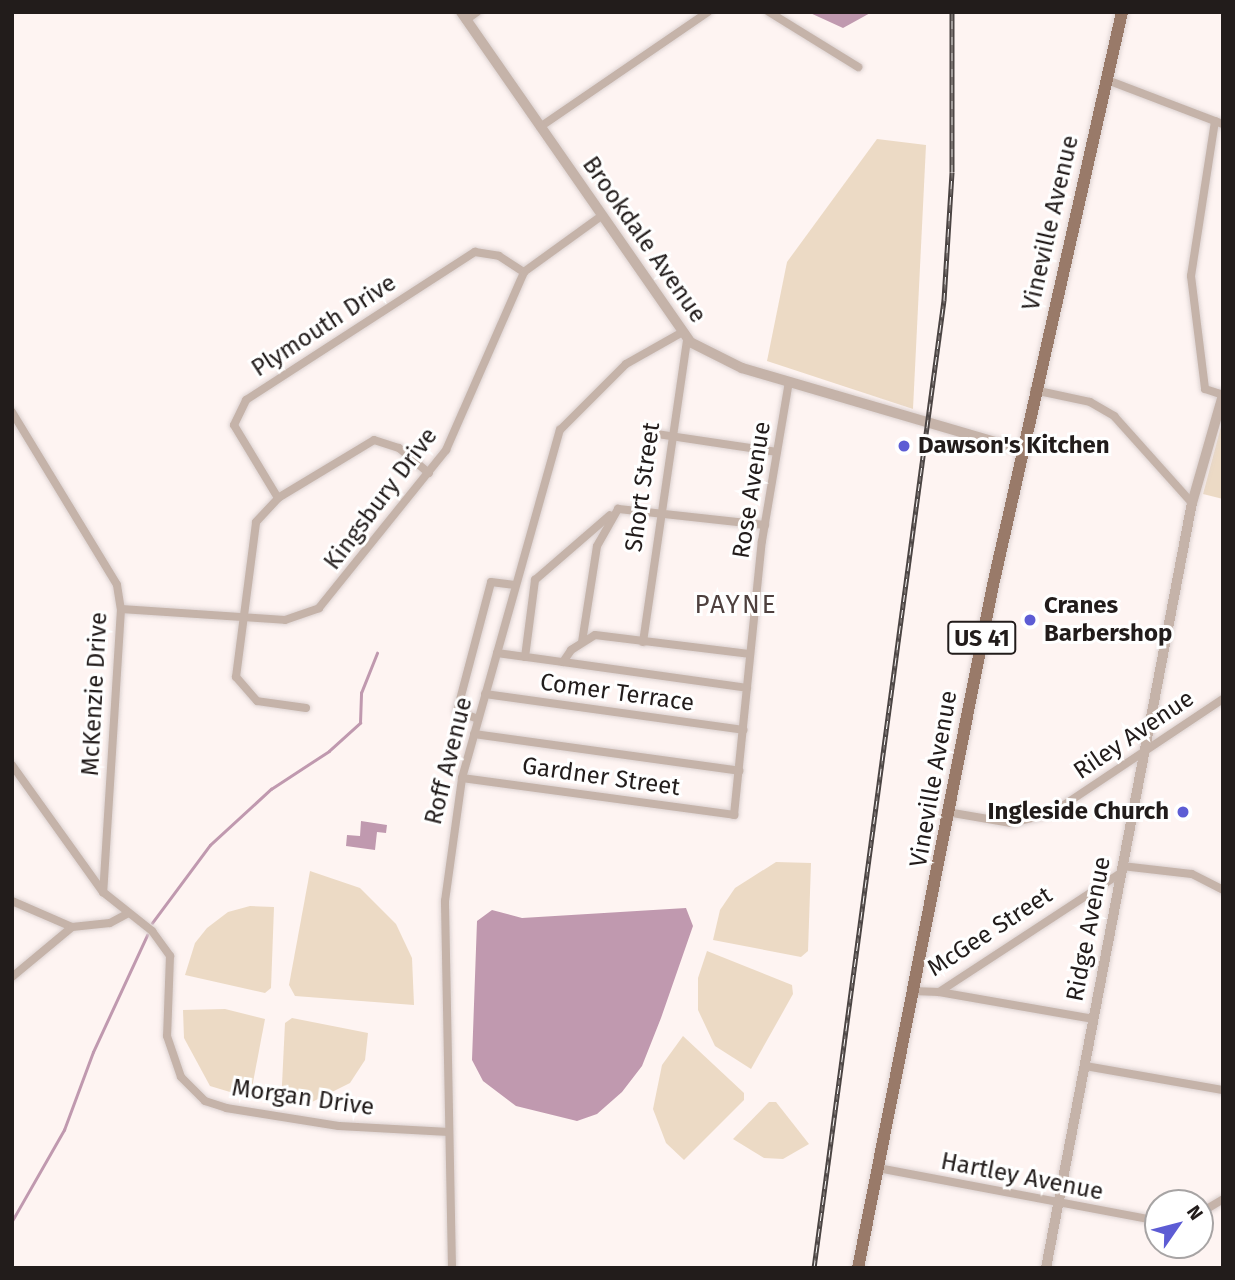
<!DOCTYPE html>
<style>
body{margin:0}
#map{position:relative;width:1235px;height:1280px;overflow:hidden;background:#fef4f2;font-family:"Fira Sans",sans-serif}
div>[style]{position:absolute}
.green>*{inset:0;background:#ecdac5}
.water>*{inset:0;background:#c099af}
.stream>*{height:2.5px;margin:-1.25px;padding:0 1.25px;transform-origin:1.25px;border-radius:1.25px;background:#c099af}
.roads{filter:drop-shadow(0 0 2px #dbd1d0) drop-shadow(0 0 2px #dbd1d0)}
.minor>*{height:8px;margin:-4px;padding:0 4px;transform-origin:4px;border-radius:4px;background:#c5b3a9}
.tertiary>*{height:10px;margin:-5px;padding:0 5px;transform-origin:5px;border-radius:5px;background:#c5b3a9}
.primary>*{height:12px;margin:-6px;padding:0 6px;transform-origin:6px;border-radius:6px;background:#997a69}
.rail>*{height:5px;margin-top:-2.5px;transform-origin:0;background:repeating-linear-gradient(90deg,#fff 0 8px,#4b4443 0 16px);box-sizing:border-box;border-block:2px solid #4b4443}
.dots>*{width:19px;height:19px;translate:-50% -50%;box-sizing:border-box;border:4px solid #fff;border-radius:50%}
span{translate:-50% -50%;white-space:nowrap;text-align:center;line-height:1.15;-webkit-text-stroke:6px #fff;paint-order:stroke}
.shield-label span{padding:2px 5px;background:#fff;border:2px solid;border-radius:5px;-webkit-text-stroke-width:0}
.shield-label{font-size:23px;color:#221c1b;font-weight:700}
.street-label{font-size:24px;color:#221c1b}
.poi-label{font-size:24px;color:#221c1b;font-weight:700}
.left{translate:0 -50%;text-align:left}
.right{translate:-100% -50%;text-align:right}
.neighbourhood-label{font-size:26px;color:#4e403e;letter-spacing:2px}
.frame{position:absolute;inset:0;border:14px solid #221c1b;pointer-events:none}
.north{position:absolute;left:1144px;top:1189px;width:70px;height:70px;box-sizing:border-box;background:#fff;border:2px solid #a7a4a4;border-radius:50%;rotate:55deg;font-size:19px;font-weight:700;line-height:28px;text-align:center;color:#221c1b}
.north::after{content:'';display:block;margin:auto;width:24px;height:32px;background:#5d5cd4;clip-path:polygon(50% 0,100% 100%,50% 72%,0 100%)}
</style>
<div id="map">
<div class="green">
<div style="clip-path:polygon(877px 139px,926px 145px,913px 409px,767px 361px,787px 262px)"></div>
<div style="clip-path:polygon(1223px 419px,1223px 499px,1203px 494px)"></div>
<div style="clip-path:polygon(776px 862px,811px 863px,808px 951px,801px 957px,713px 940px,720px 910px,735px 888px)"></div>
<div style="clip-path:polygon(310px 871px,360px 888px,396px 924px,412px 958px,414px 1005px,295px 996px,289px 985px)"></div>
<div style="clip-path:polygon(250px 906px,274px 907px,271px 988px,265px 993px,185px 975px,195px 943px,207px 928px,228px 912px)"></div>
<div style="clip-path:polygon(707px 951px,792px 985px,793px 994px,751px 1069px,715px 1046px,698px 1010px,698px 978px)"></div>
<div style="clip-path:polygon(225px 1009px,265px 1019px,250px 1098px,210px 1086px,184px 1038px,183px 1010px)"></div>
<div style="clip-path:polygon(292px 1018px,368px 1033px,365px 1060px,350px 1083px,308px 1104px,281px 1105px,285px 1023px)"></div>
<div style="clip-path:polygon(683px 1036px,744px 1093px,744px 1100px,684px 1160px,666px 1143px,653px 1109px,662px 1065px)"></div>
<div style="clip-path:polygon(769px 1102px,776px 1102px,809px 1144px,783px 1159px,764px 1158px,733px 1139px)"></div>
</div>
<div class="water">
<div style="clip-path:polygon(808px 12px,872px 12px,843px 28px)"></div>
<div style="clip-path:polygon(361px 821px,387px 825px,386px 833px,377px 832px,375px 850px,346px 846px,347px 835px,360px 836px)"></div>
<div style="clip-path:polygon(686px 908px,693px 926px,661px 1018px,642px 1066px,622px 1092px,597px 1114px,577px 1121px,516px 1106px,483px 1081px,472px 1060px,477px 921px,492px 910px,522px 918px)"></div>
</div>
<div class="stream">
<div style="left:152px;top:923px;width:97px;rotate:-53.4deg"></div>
<div style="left:210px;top:845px;width:83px;rotate:-42.6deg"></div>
<div style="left:271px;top:789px;width:69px;rotate:-33.2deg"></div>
<div style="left:329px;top:751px;width:42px;rotate:-42.1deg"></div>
<div style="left:360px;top:723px;width:30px;rotate:-88deg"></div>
<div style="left:361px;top:693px;width:43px;rotate:-68.2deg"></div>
<div style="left:12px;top:1221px;width:105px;rotate:-60.3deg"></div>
<div style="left:64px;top:1130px;width:83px;rotate:-69.6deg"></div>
<div style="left:93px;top:1052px;width:129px;rotate:-65.2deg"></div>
</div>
<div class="roads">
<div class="minor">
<div style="left:769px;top:12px;width:105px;rotate:31.7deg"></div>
<div style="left:466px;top:20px;width:14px;rotate:-36deg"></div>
<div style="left:1107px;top:80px;width:124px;rotate:20.8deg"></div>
<div style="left:1215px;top:121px;width:157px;rotate:98.8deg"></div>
<div style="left:1191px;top:276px;width:114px;rotate:82.9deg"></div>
<div style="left:1205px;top:389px;width:19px;rotate:18deg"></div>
<div style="left:540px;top:127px;width:204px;rotate:-34.4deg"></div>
<div style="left:1034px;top:390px;width:57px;rotate:12.1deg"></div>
<div style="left:1090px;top:402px;width:28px;rotate:30deg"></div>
<div style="left:1114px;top:416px;width:117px;rotate:48.1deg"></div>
<div style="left:12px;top:412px;width:202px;rotate:58.7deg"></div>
<div style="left:117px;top:585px;width:24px;rotate:81deg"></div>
<div style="left:121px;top:609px;width:284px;rotate:93.6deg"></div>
<div style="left:103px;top:892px;width:63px;rotate:38.5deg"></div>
<div style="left:152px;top:931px;width:31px;rotate:54deg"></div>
<div style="left:170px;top:956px;width:80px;rotate:92.1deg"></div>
<div style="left:167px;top:1036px;width:43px;rotate:71.1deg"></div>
<div style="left:181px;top:1077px;width:34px;rotate:45deg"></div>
<div style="left:205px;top:1101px;width:22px;rotate:18deg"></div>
<div style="left:226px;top:1108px;width:114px;rotate:9.1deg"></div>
<div style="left:339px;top:1126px;width:110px;rotate:3.1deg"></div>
<div style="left:650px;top:433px;width:128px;rotate:8.5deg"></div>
<div style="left:278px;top:498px;width:85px;rotate:-121.1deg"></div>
<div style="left:234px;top:425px;width:28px;rotate:-64deg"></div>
<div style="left:246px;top:400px;width:273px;rotate:-32.9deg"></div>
<div style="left:475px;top:252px;width:24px;rotate:9deg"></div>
<div style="left:499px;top:256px;width:30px;rotate:33deg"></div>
<div style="left:121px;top:609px;width:164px;rotate:3.8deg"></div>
<div style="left:285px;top:620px;width:36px;rotate:-19deg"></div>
<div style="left:319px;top:608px;width:203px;rotate:-51.2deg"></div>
<div style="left:446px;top:450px;width:194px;rotate:-66.3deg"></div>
<div style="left:524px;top:272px;width:94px;rotate:-35.9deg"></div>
<div style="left:582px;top:642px;width:97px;rotate:-81.1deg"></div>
<div style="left:597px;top:546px;width:43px;rotate:-60.4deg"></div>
<div style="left:618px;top:509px;width:148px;rotate:6.2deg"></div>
<div style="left:643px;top:642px;width:306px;rotate:-81.7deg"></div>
<div style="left:497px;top:653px;width:67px;rotate:7.8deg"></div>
<div style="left:563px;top:662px;width:14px;rotate:-56deg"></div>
<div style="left:571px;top:650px;width:28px;rotate:-32deg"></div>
<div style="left:595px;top:635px;width:155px;rotate:7deg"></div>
<div style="left:525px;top:657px;width:78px;rotate:-82.6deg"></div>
<div style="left:535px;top:580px;width:99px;rotate:-40.9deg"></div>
<div style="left:563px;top:662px;width:186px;rotate:8deg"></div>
<div style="left:485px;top:694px;width:261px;rotate:7.9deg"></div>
<div style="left:306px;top:708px;width:49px;rotate:-171.9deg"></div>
<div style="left:257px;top:701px;width:32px;rotate:-131deg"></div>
<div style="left:236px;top:677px;width:156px;rotate:-82.6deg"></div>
<div style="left:256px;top:522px;width:33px;rotate:-47deg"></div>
<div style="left:278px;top:498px;width:112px;rotate:-31.1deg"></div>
<div style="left:374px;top:440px;width:26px;rotate:18deg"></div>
<div style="left:399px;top:448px;width:39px;rotate:40deg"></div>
<div style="left:478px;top:719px;width:22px;rotate:-159deg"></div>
<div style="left:457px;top:711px;width:133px;rotate:-75.2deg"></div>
<div style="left:491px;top:582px;width:24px;rotate:7deg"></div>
<div style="left:474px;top:734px;width:268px;rotate:7.9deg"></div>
<div style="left:12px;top:765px;width:156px;rotate:54.4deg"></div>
<div style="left:462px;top:778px;width:275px;rotate:7.7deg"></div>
<div style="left:734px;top:815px;width:275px;rotate:-84.2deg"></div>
<div style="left:762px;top:541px;width:162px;rotate:-80.4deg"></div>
<div style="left:947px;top:812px;width:65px;rotate:9.8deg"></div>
<div style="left:1011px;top:823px;width:42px;rotate:-13.7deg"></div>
<div style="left:1052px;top:813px;width:206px;rotate:-33.7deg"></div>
<div style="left:1122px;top:866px;width:70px;rotate:6.5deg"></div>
<div style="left:1192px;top:874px;width:35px;rotate:27deg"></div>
<div style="left:12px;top:901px;width:65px;rotate:23.4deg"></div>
<div style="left:12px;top:977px;width:78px;rotate:-39.8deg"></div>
<div style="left:72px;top:927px;width:38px;rotate:-6deg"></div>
<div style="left:110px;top:923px;width:19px;rotate:-28deg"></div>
<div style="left:913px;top:991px;width:26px;rotate:2deg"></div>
<div style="left:939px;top:992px;width:217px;rotate:-33.2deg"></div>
<div style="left:939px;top:992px;width:157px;rotate:9.9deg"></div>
<div style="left:1085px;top:1066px;width:140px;rotate:9.9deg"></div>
<div style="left:878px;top:1168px;width:285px;rotate:10.7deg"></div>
<div style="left:1200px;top:1213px;width:27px;rotate:-31deg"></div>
<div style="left:452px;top:1268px;width:367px;rotate:-91.1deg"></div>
<div style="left:445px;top:901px;width:124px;rotate:-82.1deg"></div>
<div style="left:462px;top:778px;width:362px;rotate:-74.3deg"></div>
<div style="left:560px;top:430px;width:93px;rotate:-45deg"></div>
<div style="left:626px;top:364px;width:63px;rotate:-29.4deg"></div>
</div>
<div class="tertiary">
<div style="left:461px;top:12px;width:402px;rotate:55.2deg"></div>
<div style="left:690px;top:342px;width:58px;rotate:26.6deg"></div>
<div style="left:742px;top:368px;width:292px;rotate:16.3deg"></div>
<div style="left:1046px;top:1268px;width:779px;rotate:-79.2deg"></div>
<div style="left:1192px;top:503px;width:112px;rotate:-74deg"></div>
</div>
<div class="primary">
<div style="left:858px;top:1268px;width:696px;rotate:-78.82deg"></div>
<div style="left:993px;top:585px;width:587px;rotate:-77.31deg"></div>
</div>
</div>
<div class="rail">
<div style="left:814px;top:1268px;width:977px;rotate:-82.35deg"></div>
<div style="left:944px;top:300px;width:128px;rotate:-86.4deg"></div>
<div style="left:952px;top:172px;width:160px;rotate:-90deg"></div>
</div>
<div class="dots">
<div style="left:904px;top:446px;background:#5d5cd4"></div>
<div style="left:1030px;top:620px;background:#5d5cd4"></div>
<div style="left:1183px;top:812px;background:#5d5cd4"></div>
</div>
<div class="shield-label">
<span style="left:982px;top:638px">US 41</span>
</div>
<div class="street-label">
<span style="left:1051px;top:223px;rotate:-77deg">Vineville Avenue</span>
<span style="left:644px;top:240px;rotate:55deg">Brookdale Avenue</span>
<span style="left:324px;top:326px;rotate:-33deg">Plymouth Drive</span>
<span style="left:643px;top:487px;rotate:-82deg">Short Street</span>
<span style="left:752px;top:490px;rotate:-81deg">Rose Avenue</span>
<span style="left:381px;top:499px;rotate:-53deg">Kingsbury Drive</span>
<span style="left:617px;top:693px;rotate:8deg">Comer Terrace</span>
<span style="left:95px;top:694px;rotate:-87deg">McKenzie Drive</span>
<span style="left:1134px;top:735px;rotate:-34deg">Riley Avenue</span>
<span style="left:449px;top:761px;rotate:-76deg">Roff Avenue</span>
<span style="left:601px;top:777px;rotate:8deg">Gardner Street</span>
<span style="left:934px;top:779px;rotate:-80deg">Vineville Avenue</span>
<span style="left:1089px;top:929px;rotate:-79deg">Ridge Avenue</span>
<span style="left:990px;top:932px;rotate:-33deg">McGee Street</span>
<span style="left:303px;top:1098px;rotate:8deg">Morgan Drive</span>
<span style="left:1022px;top:1177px;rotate:11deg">Hartley Avenue</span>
</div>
<div class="poi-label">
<span class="left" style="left:918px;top:446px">Dawson's Kitchen</span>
<span class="left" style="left:1044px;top:620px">Cranes<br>Barbershop</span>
<span class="right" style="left:1169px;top:812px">Ingleside Church</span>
</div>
<div class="neighbourhood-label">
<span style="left:736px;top:605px">PAYNE</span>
</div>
<div class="frame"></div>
<div class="north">N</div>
</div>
